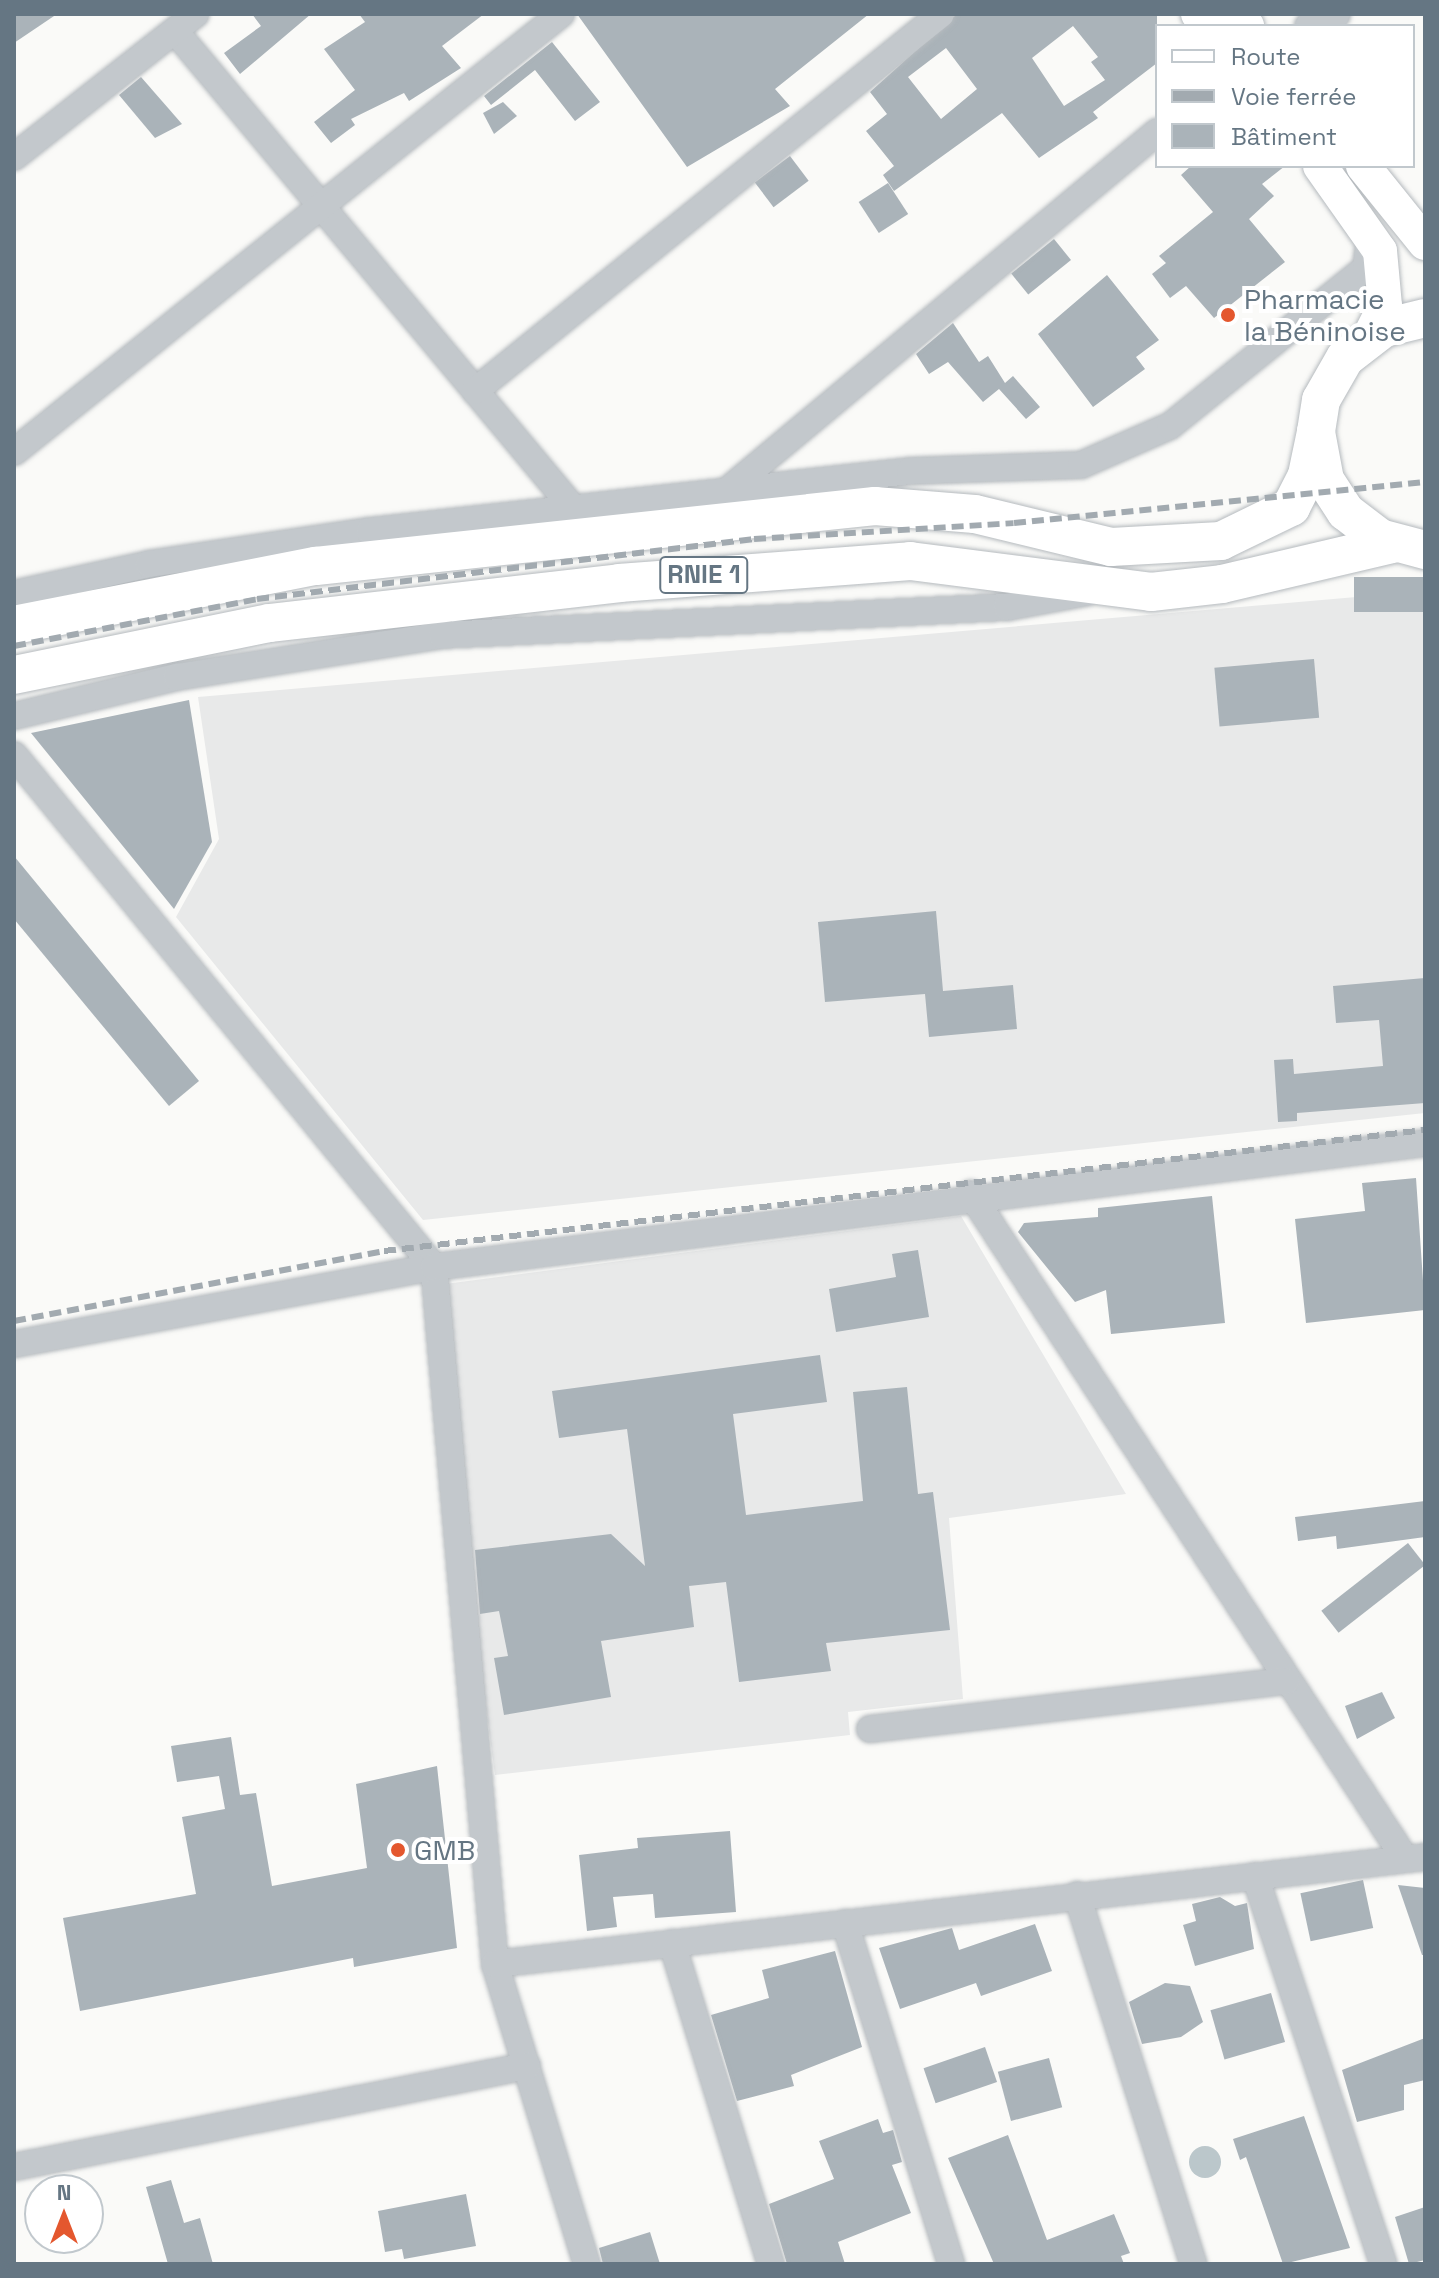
<!DOCTYPE html>
<meta charset="utf-8">
<style>
body{margin:0}
#map{position:relative;width:1439px;height:2278px;overflow:hidden;background:#fafaf8;font-family:"Space Grotesk",sans-serif}
div>[style]{position:absolute}
.built>*{inset:0;background:#e8e9e9}
.water>*{inset:0;background:#bbc7cb}
.round{border-radius:50%}
.building>*{inset:0;background:#aab3b9;transform-origin:0 0}
.roads{filter:drop-shadow(0 0 2px #b5babe) drop-shadow(0 0 2px #b5babe)}
.minor>*{height:26px;margin:-13px;padding:0 13px;transform-origin:13px;border-radius:13px;background:#c3c8cc}
.major>*{height:34px;margin:-17px;padding:0 17px;transform-origin:17px;border-radius:17px;background:#fff}
.highway>*{height:38px;margin:-19px;padding:0 19px;transform-origin:19px;border-radius:19px;background:#fff}
.rail>*{height:6px;margin-top:-3px;transform-origin:0;background:repeating-linear-gradient(90deg,#a2aab0 0 12px,transparent 0 18px)}
.dots>*{width:22px;height:22px;translate:-50% -50%;box-sizing:border-box;border:4px solid #fff;border-radius:50%}
span{translate:-50% -50%;white-space:nowrap;text-align:center;line-height:1.15;-webkit-text-stroke:8px #fff;paint-order:stroke}
.shield-label span{padding:2px 6px;background:#fff;border:2px solid;border-radius:6px;-webkit-text-stroke-width:0}
.shield-label{font-size:26px;color:#657683;font-weight:700}
.poi-label{font-size:28px;color:#657683}
.left{translate:0 -50%;text-align:left}
.frame{position:absolute;inset:0;border:16px solid #657683;pointer-events:none}
.legend{position:absolute;left:1155px;top:24px;width:260px;height:144px;box-sizing:border-box;background:#fff;border:2px solid #c1c8cd;margin:0;padding:10px 14px;list-style:none;font-size:24px;color:#657683}
.legend li{display:flex;align-items:center;gap:16px;height:40px}
.legend b{width:40px;border:2px solid #c1c8cd}
.north{position:absolute;left:24px;top:2174px;width:80px;height:80px;box-sizing:border-box;background:#fff;border:2px solid #c1c8cd;border-radius:50%;rotate:0deg;font-size:22px;font-weight:700;line-height:32px;text-align:center;color:#657683}
.north::after{content:'';display:block;margin:auto;width:28px;height:36px;background:#e4572e;clip-path:polygon(50% 0,100% 100%,50% 72%,0 100%)}
</style>
<div id="map">
<div class="built">
<div style="clip-path:polygon(1425px 591px,1425px 1113px,423px 1220px,176px 917px,219px 839px,198px 697px)"></div>
<div style="clip-path:polygon(961px 1216px,1126px 1494px,949px 1518px,963px 1699px,848px 1712px,850px 1735px,495px 1775px,430px 1286px)"></div>
</div>
<div class="water">
<div class="round" style="left:1189px;top:2146px;width:32px;height:32px"></div>
</div>
<div class="building">
<div style="clip-path:polygon(14px 14px,57px 14px,14px 43px)"></div>
<div style="clip-path:polygon(252px 14px,311px 14px,240px 74px,224px 53px,261px 26px)"></div>
<div style="clip-path:polygon(359px 14px,484px 14px,442px 46px,461px 68px,409px 101px,404px 93px,351px 119px,355px 125px,331px 143px,314px 122px,355px 90px,324px 49px,365px 22px)"></div>
<div style="clip-path:polygon(577px 14px,869px 14px,775px 89px,790px 106px,687px 167px)"></div>
<div style="clip-path:polygon(evenodd,957px 14px,1157px 14px,1157px 63px,1093px 112px,1098px 118px,1039px 158px,1002px 113px,894px 191px,883px 175px,894px 166px,866px 131px,887px 114px,870px 92px,957px 14px,1073px 26px,1098px 57px,1091px 62px,1105px 80px,1064px 106px,1032px 58px,1073px 26px,957px 14px,946px 48px,977px 89px,941px 119px,908px 77px,946px 48px)"></div>
<div style="clip-path:polygon(552px 42px,600px 102px,575px 121px,535px 70px,491px 105px,484px 96px)"></div>
<div style="clip-path:polygon(141px 77px,182px 124px,155px 138px,119px 95px)"></div>
<div style="clip-path:polygon(503px 102px,517px 116px,494px 134px,483px 113px)"></div>
<div style="left:790px;top:156px;width:31px;height:44px;rotate:53deg"></div>
<div style="clip-path:polygon(1191px 166px,1285px 166px,1262px 184px,1274px 196px,1249px 219px,1285px 262px,1214px 318px,1186px 286px,1170px 298px,1152px 274px,1166px 263px,1159px 256px,1213px 212px,1181px 175px)"></div>
<div style="left:888px;top:183px;width:37px;height:35px;rotate:57deg"></div>
<div style="left:1054px;top:239px;width:27px;height:55px;rotate:51deg"></div>
<div style="clip-path:polygon(1107px 275px,1159px 340px,1136px 357px,1145px 369px,1093px 407px,1038px 334px)"></div>
<div style="clip-path:polygon(953px 323px,979px 362px,988px 356px,1005px 383px,1013px 376px,1040px 407px,1026px 419px,999px 389px,983px 402px,948px 362px,929px 374px,916px 354px)"></div>
<div style="left:1425px;top:577px;width:35px;height:71px;rotate:90deg"></div>
<div style="left:1314px;top:659px;width:59px;height:100px;rotate:85deg"></div>
<div style="clip-path:polygon(189px 700px,212px 842px,174px 909px,31px 733px)"></div>
<div style="clip-path:polygon(14px 856px,199px 1081px,169px 1106px,14px 919px)"></div>
<div style="clip-path:polygon(936px 911px,943px 991px,1013px 985px,1017px 1029px,929px 1037px,925px 994px,825px 1002px,818px 922px)"></div>
<div style="clip-path:polygon(1425px 978px,1425px 1103px,1297px 1113px,1297px 1121px,1278px 1122px,1274px 1060px,1293px 1059px,1294px 1074px,1383px 1066px,1379px 1020px,1336px 1023px,1333px 986px)"></div>
<div style="clip-path:polygon(1416px 1178px,1425px 1310px,1306px 1323px,1295px 1219px,1365px 1211px,1362px 1183px)"></div>
<div style="clip-path:polygon(1212px 1196px,1225px 1323px,1111px 1334px,1106px 1290px,1075px 1302px,1018px 1232px,1024px 1223px,1098px 1217px,1098px 1208px)"></div>
<div style="clip-path:polygon(918px 1250px,929px 1317px,836px 1332px,829px 1289px,896px 1277px,892px 1254px)"></div>
<div style="clip-path:polygon(820px 1355px,827px 1402px,733px 1414px,746px 1515px,863px 1501px,853px 1392px,907px 1387px,918px 1494px,933px 1492px,950px 1630px,826px 1643px,831px 1671px,739px 1682px,726px 1582px,689px 1586px,694px 1627px,601px 1641px,611px 1697px,504px 1715px,494px 1658px,508px 1656px,499px 1611px,480px 1614px,475px 1550px,611px 1534px,645px 1566px,627px 1429px,559px 1438px,552px 1391px)"></div>
<div style="clip-path:polygon(1425px 1501px,1425px 1537px,1337px 1549px,1336px 1536px,1298px 1541px,1295px 1517px)"></div>
<div style="left:1408px;top:1543px;width:28px;height:110px;rotate:52deg"></div>
<div style="clip-path:polygon(1382px 1692px,1395px 1718px,1357px 1739px,1345px 1706px)"></div>
<div style="clip-path:polygon(231px 1737px,240px 1795px,256px 1793px,272px 1886px,367px 1868px,356px 1784px,437px 1766px,457px 1948px,354px 1967px,353px 1958px,80px 2011px,63px 1918px,196px 1894px,182px 1817px,225px 1809px,219px 1776px,177px 1782px,171px 1746px)"></div>
<div style="clip-path:polygon(730px 1831px,736px 1912px,655px 1918px,653px 1894px,613px 1897px,617px 1927px,587px 1931px,579px 1855px,638px 1848px,637px 1838px)"></div>
<div style="left:1363px;top:1880px;width:49px;height:64px;rotate:78deg"></div>
<div style="clip-path:polygon(1398px 1885px,1425px 1888px,1425px 1955px,1422px 1955px)"></div>
<div style="clip-path:polygon(1220px 1897px,1235px 1906px,1247px 1903px,1254px 1949px,1195px 1966px,1183px 1925px,1196px 1921px,1192px 1904px)"></div>
<div style="clip-path:polygon(1035px 1924px,1052px 1971px,981px 1996px,976px 1983px,900px 2009px,879px 1948px,952px 1928px,959px 1950px)"></div>
<div style="clip-path:polygon(835px 1951px,862px 2047px,791px 2075px,794px 2086px,737px 2101px,711px 2015px,769px 1998px,762px 1970px)"></div>
<div style="clip-path:polygon(1165px 1983px,1190px 1986px,1203px 2022px,1181px 2037px,1142px 2044px,1129px 2002px)"></div>
<div style="left:1271px;top:1993px;width:51px;height:63px;rotate:74deg"></div>
<div style="clip-path:polygon(1425px 2038px,1425px 2080px,1404px 2085px,1404px 2110px,1357px 2122px,1342px 2070px)"></div>
<div style="left:985px;top:2047px;width:37px;height:65px;rotate:71deg"></div>
<div style="left:1049px;top:2058px;width:51px;height:53px;rotate:75deg"></div>
<div style="clip-path:polygon(1304px 2116px,1350px 2248px,1283px 2264px,1246px 2157px,1240px 2160px,1233px 2139px)"></div>
<div style="clip-path:polygon(878px 2119px,883px 2133px,893px 2130px,902px 2162px,892px 2165px,911px 2213px,838px 2242px,845px 2264px,787px 2264px,769px 2204px,834px 2179px,819px 2141px)"></div>
<div style="clip-path:polygon(1008px 2135px,1047px 2240px,1114px 2214px,1130px 2253px,1121px 2256px,1124px 2264px,994px 2264px,948px 2158px)"></div>
<div style="clip-path:polygon(171px 2180px,184px 2223px,200px 2218px,213px 2264px,168px 2264px,146px 2187px)"></div>
<div style="clip-path:polygon(466px 2194px,476px 2246px,404px 2259px,402px 2249px,385px 2252px,378px 2211px)"></div>
<div style="clip-path:polygon(1425px 2207px,1425px 2260px,1409px 2264px,1395px 2217px)"></div>
<div style="clip-path:polygon(650px 2232px,660px 2264px,603px 2264px,599px 2248px)"></div>
</div>
<div class="roads">
<div class="minor">
<div style="left:1308px;top:26px;width:31px;rotate:-22deg"></div>
<div style="left:175px;top:31px;width:623px;rotate:50.15deg"></div>
<div style="left:14px;top:157px;width:231px;rotate:-38.2deg"></div>
<div style="left:475px;top:391px;width:599px;rotate:-38.97deg"></div>
<div style="left:14px;top:452px;width:701px;rotate:-38.69deg"></div>
<div style="left:722px;top:495px;width:567px;rotate:-39.84deg"></div>
<div style="left:14px;top:594px;width:138px;rotate:-12.5deg"></div>
<div style="left:149px;top:564px;width:223px;rotate:-8.5deg"></div>
<div style="left:370px;top:531px;width:543px;rotate:-6.34deg"></div>
<div style="left:910px;top:471px;width:171px;rotate:-2deg"></div>
<div style="left:1081px;top:465px;width:97px;rotate:-23.7deg"></div>
<div style="left:1170px;top:426px;width:252px;rotate:-38.9deg"></div>
<div style="left:1366px;top:268px;width:31px;rotate:-83deg"></div>
<div style="left:14px;top:716px;width:168px;rotate:-13.5deg"></div>
<div style="left:177px;top:677px;width:268px;rotate:-9deg"></div>
<div style="left:442px;top:635px;width:566px;rotate:-2.84deg"></div>
<div style="left:1007px;top:607px;width:82px;rotate:-10.5deg"></div>
<div style="left:14px;top:755px;width:662px;rotate:50.64deg"></div>
<div style="left:434px;top:1267px;width:700px;rotate:85deg"></div>
<div style="left:495px;top:1964px;width:314px;rotate:73deg"></div>
<div style="left:971px;top:1194px;width:792px;rotate:56.85deg"></div>
<div style="left:14px;top:1344px;width:427px;rotate:-10.4deg"></div>
<div style="left:434px;top:1267px;width:999px;rotate:-7.13deg"></div>
<div style="left:870px;top:1729px;width:419px;rotate:-6.6deg"></div>
<div style="left:1255px;top:1876px;width:409px;rotate:71.7deg"></div>
<div style="left:1077px;top:1895px;width:387px;rotate:72.5deg"></div>
<div style="left:845px;top:1923px;width:357px;rotate:72.7deg"></div>
<div style="left:672px;top:1943px;width:336px;rotate:72.9deg"></div>
<div style="left:495px;top:1964px;width:936px;rotate:-6.56deg"></div>
<div style="left:14px;top:2167px;width:523px;rotate:-11.14deg"></div>
</div>
<div class="major">
<div style="left:1198px;top:14px;width:16px;rotate:50deg"></div>
<div style="left:1237px;top:14px;width:16px;rotate:50deg"></div>
<div style="left:1320px;top:166px;width:104px;rotate:54.8deg"></div>
<div style="left:1380px;top:251px;width:55px;rotate:84.8deg"></div>
<div style="left:1385px;top:306px;width:34px;rotate:117deg"></div>
<div style="left:1363px;top:166px;width:99px;rotate:51.2deg"></div>
</div>
<div class="highway">
<div style="left:1425px;top:318px;width:42px;rotate:166.3deg"></div>
<div style="left:1384px;top:328px;width:49px;rotate:142.4deg"></div>
<div style="left:1345px;top:358px;width:48px;rotate:119.7deg"></div>
<div style="left:1321px;top:400px;width:32px;rotate:99deg"></div>
<div style="left:1316px;top:432px;width:49px;rotate:79.4deg"></div>
<div style="left:1325px;top:480px;width:38px;rotate:57deg"></div>
<div style="left:1346px;top:512px;width:43px;rotate:37.4deg"></div>
<div style="left:1380px;top:538px;width:47px;rotate:14.9deg"></div>
<div style="left:14px;top:625px;width:308px;rotate:-11.1deg"></div>
<div style="left:316px;top:566px;width:562px;rotate:-6.13deg"></div>
<div style="left:875px;top:506px;width:100px;rotate:4.6deg"></div>
<div style="left:975px;top:514px;width:140px;rotate:13.6deg"></div>
<div style="left:1111px;top:547px;width:110px;rotate:-3.1deg"></div>
<div style="left:1221px;top:541px;width:78px;rotate:-25.9deg"></div>
<div style="left:1291px;top:507px;width:36px;rotate:-63deg"></div>
<div style="left:1307px;top:475px;width:44px;rotate:-78.2deg"></div>
<div style="left:14px;top:675px;width:261px;rotate:-11.5deg"></div>
<div style="left:270px;top:623px;width:351px;rotate:-6.5deg"></div>
<div style="left:619px;top:583px;width:292px;rotate:-4.3deg"></div>
<div style="left:910px;top:561px;width:243px;rotate:7.3deg"></div>
<div style="left:1151px;top:592px;width:71px;rotate:-6.4deg"></div>
<div style="left:1222px;top:584px;width:176px;rotate:-13.2deg"></div>
</div>
</div>
<div class="rail">
<div style="left:14px;top:646px;width:248px;rotate:-10.9deg"></div>
<div style="left:257px;top:599px;width:501px;rotate:-6.88deg"></div>
<div style="left:754px;top:539px;width:260px;rotate:-3.5deg"></div>
<div style="left:1014px;top:523px;width:413px;rotate:-5.7deg"></div>
<div style="left:14px;top:1321px;width:377px;rotate:-10.7deg"></div>
<div style="left:384px;top:1251px;width:1048px;rotate:-6.63deg"></div>
</div>
<div class="dots">
<div style="left:1228px;top:315px;background:#e4572e"></div>
<div style="left:398px;top:1850px;background:#e4572e"></div>
</div>
<div class="shield-label">
<span style="left:704px;top:575px">RNIE 1</span>
</div>
<div class="poi-label">
<span class="left" style="left:1244px;top:315px">Pharmacie<br>la Béninoise</span>
<span class="left" style="left:414px;top:1850px">GMB</span>
</div>
<div class="frame"></div>
<ul class="legend">
<li><b style="height:10px;background:#fff"></b>Route</li>
<li><b style="height:10px;background:#a2aab0"></b>Voie ferrée</li>
<li><b style="height:22px;background:#aab3b9"></b>Bâtiment</li>
</ul>
<div class="north">N</div>
</div>
